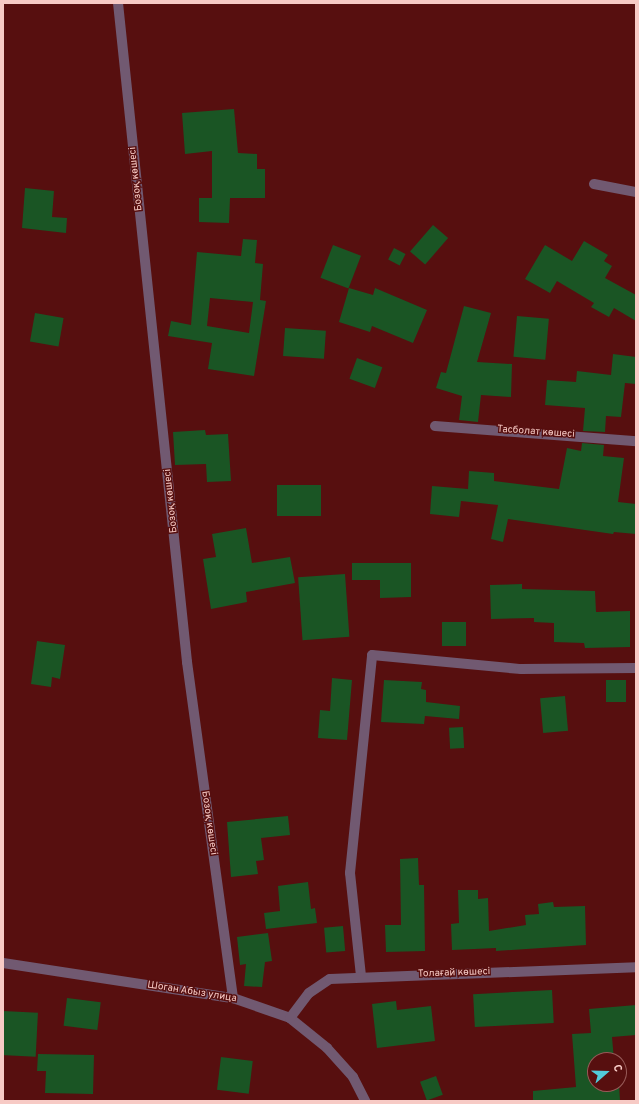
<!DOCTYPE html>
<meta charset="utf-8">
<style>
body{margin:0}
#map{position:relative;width:639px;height:1104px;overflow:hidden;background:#570f0f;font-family:Overpass,sans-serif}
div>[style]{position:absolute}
.building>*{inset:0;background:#1a5524;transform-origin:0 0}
.minor>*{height:10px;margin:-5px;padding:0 5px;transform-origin:5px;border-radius:5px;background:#715971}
span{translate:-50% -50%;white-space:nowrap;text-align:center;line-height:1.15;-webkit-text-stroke:3px #570f0f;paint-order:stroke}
.street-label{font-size:10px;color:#f7cac5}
.frame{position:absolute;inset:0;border:4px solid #f7cac5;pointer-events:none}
.north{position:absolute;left:587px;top:1052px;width:40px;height:40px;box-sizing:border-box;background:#570f0f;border:1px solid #975a58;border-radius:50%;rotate:70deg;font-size:11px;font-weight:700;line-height:16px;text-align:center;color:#f7cac5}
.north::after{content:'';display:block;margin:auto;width:14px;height:18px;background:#52cbda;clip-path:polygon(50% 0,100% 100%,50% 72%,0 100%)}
</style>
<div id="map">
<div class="building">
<div style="clip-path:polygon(234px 109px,238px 153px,257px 154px,257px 169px,265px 169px,265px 198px,230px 198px,229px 223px,199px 222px,199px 198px,212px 198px,212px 151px,185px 154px,182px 113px)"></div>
<div style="clip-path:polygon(25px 188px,54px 191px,52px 217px,67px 218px,66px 233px,22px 228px)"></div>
<div style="left:433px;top:225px;width:20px;height:35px;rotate:41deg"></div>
<div style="clip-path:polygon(evenodd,243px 239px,257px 240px,255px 263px,263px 264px,260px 300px,266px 301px,254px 376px,208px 369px,212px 343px,168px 336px,171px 321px,191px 325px,197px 252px,241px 256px,243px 239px,210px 298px,253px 302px,249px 333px,207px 326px,210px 298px)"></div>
<div style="clip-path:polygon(584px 241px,608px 255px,604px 261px,612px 266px,605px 278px,636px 295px,636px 321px,614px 308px,609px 317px,591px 307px,594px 303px,557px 281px,550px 293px,525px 279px,545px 245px,572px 261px)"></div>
<div style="left:333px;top:245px;width:30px;height:35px;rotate:21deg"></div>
<div style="left:394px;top:248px;width:13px;height:13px;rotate:27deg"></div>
<div style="clip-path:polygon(349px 288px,373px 295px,375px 288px,427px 310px,413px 343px,372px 326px,370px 332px,339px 322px)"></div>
<div style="clip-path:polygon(464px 306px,491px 313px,477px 362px,512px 364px,511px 397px,481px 395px,478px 422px,459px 420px,462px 396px,436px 388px,441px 372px,446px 373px)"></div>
<div style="left:35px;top:313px;width:29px;height:29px;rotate:10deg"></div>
<div style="left:517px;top:316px;width:32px;height:41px;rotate:5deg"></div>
<div style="left:285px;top:328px;width:41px;height:28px;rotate:4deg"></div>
<div style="clip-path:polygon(613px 354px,636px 357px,636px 384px,625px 383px,621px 417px,606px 416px,605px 432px,583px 431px,585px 408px,545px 405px,547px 380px,576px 382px,577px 371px,611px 375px)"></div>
<div style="left:357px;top:358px;width:27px;height:22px;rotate:20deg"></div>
<div style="clip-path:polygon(205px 430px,206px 435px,228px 434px,231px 481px,207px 482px,206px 464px,175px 465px,173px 432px)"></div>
<div style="clip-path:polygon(582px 443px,604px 445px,603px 456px,624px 458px,618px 502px,636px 504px,636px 534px,614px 532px,613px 534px,508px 519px,503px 542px,491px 539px,498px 505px,461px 501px,459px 517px,430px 514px,432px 486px,468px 489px,469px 471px,494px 473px,494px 481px,559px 489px,567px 448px,581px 451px)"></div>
<div style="left:277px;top:485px;width:44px;height:31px"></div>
<div style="clip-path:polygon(246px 528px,252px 563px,290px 557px,295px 583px,246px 592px,247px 602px,211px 609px,203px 559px,216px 557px,212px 534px)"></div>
<div style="clip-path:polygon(352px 563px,411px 563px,411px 597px,380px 598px,380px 580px,352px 580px)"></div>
<div style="left:345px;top:574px;width:63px;height:47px;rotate:86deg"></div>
<div style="clip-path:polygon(522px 584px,522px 589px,595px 591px,596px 612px,630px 611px,630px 647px,585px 648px,584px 643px,554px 642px,554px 623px,534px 622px,534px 618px,491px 619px,490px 585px)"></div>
<div style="left:442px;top:622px;width:24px;height:24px"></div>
<div style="clip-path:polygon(37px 641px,65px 645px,60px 679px,52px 677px,51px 687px,31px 684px)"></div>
<div style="clip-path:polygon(332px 678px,352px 680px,347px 740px,318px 738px,320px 710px,330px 711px)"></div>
<div style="clip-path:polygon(384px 680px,422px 682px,421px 689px,426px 690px,426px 702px,460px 706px,459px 719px,425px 716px,424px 724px,381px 722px)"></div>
<div style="left:626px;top:680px;width:22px;height:20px;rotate:90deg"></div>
<div style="left:565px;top:696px;width:35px;height:25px;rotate:85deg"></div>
<div style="left:463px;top:727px;width:21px;height:14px;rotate:87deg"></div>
<div style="clip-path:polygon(288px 816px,290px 835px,261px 838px,264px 860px,256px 861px,258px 874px,231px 877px,227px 822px)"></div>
<div style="clip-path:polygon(418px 858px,419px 885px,424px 885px,425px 951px,386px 952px,385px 925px,401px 925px,400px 859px)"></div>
<div style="clip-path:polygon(308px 882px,311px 909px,315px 908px,317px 923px,266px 929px,264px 913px,280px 911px,278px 886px)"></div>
<div style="clip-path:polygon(458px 890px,478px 890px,478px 899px,488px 898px,489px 931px,526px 925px,525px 915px,539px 914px,538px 904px,553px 902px,554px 907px,585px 906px,586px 945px,496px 951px,496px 948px,452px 950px,451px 924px,459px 923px)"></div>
<div style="left:343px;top:926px;width:25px;height:19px;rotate:85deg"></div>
<div style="clip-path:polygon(268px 933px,272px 961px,265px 962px,262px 987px,244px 986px,246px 964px,240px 965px,237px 937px)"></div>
<div style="left:552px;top:990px;width:33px;height:79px;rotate:87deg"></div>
<div style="left:67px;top:998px;width:34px;height:28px;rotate:7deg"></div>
<div style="clip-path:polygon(396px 1001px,397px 1010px,431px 1006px,435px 1041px,377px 1048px,372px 1004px)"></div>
<div style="clip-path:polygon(636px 1005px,636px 1035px,612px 1037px,614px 1060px,595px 1060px,595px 1084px,619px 1084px,620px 1101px,533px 1101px,533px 1091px,576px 1087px,572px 1034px,591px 1033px,589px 1009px)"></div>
<div style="left:3px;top:1011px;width:35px;height:44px;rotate:3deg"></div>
<div style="clip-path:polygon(38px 1054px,94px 1055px,93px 1094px,45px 1093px,46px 1071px,37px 1071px)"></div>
<div style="left:221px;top:1057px;width:32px;height:33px;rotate:7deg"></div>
<div style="left:436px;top:1076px;width:20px;height:17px;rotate:70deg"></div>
</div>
<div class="minor">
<div style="left:118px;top:3px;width:663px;rotate:84.02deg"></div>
<div style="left:187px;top:662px;width:339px;rotate:82.2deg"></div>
<div style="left:594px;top:184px;width:43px;rotate:10.8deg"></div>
<div style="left:435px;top:426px;width:202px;rotate:4.3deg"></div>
<div style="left:3px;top:963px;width:233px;rotate:8.7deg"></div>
<div style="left:233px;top:998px;width:60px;rotate:19.3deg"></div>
<div style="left:290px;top:1018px;width:48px;rotate:39deg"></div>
<div style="left:327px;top:1048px;width:39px;rotate:48deg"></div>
<div style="left:353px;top:1077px;width:27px;rotate:63deg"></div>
<div style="left:361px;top:976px;width:104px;rotate:-96.1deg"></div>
<div style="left:350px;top:873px;width:219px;rotate:-84.2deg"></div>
<div style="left:372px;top:655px;width:150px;rotate:5.4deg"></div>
<div style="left:521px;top:669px;width:115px;rotate:-0.5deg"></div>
<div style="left:290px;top:1018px;width:31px;rotate:-53deg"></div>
<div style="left:309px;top:993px;width:25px;rotate:-34deg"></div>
<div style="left:330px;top:979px;width:306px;rotate:-2.2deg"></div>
</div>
<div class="street-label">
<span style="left:136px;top:179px;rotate:-96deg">Бозоқ көшесі</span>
<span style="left:536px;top:432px;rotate:4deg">Тасболат көшесі</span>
<span style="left:171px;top:501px;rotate:-96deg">Бозоқ көшесі</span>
<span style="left:209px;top:823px;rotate:82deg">Бозоқ көшесі</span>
<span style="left:454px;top:973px;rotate:-2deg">Толағай көшесі</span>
<span style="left:192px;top:992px;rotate:9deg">Шоган Абыз улица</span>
</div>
<div class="frame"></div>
<div class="north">С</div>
</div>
